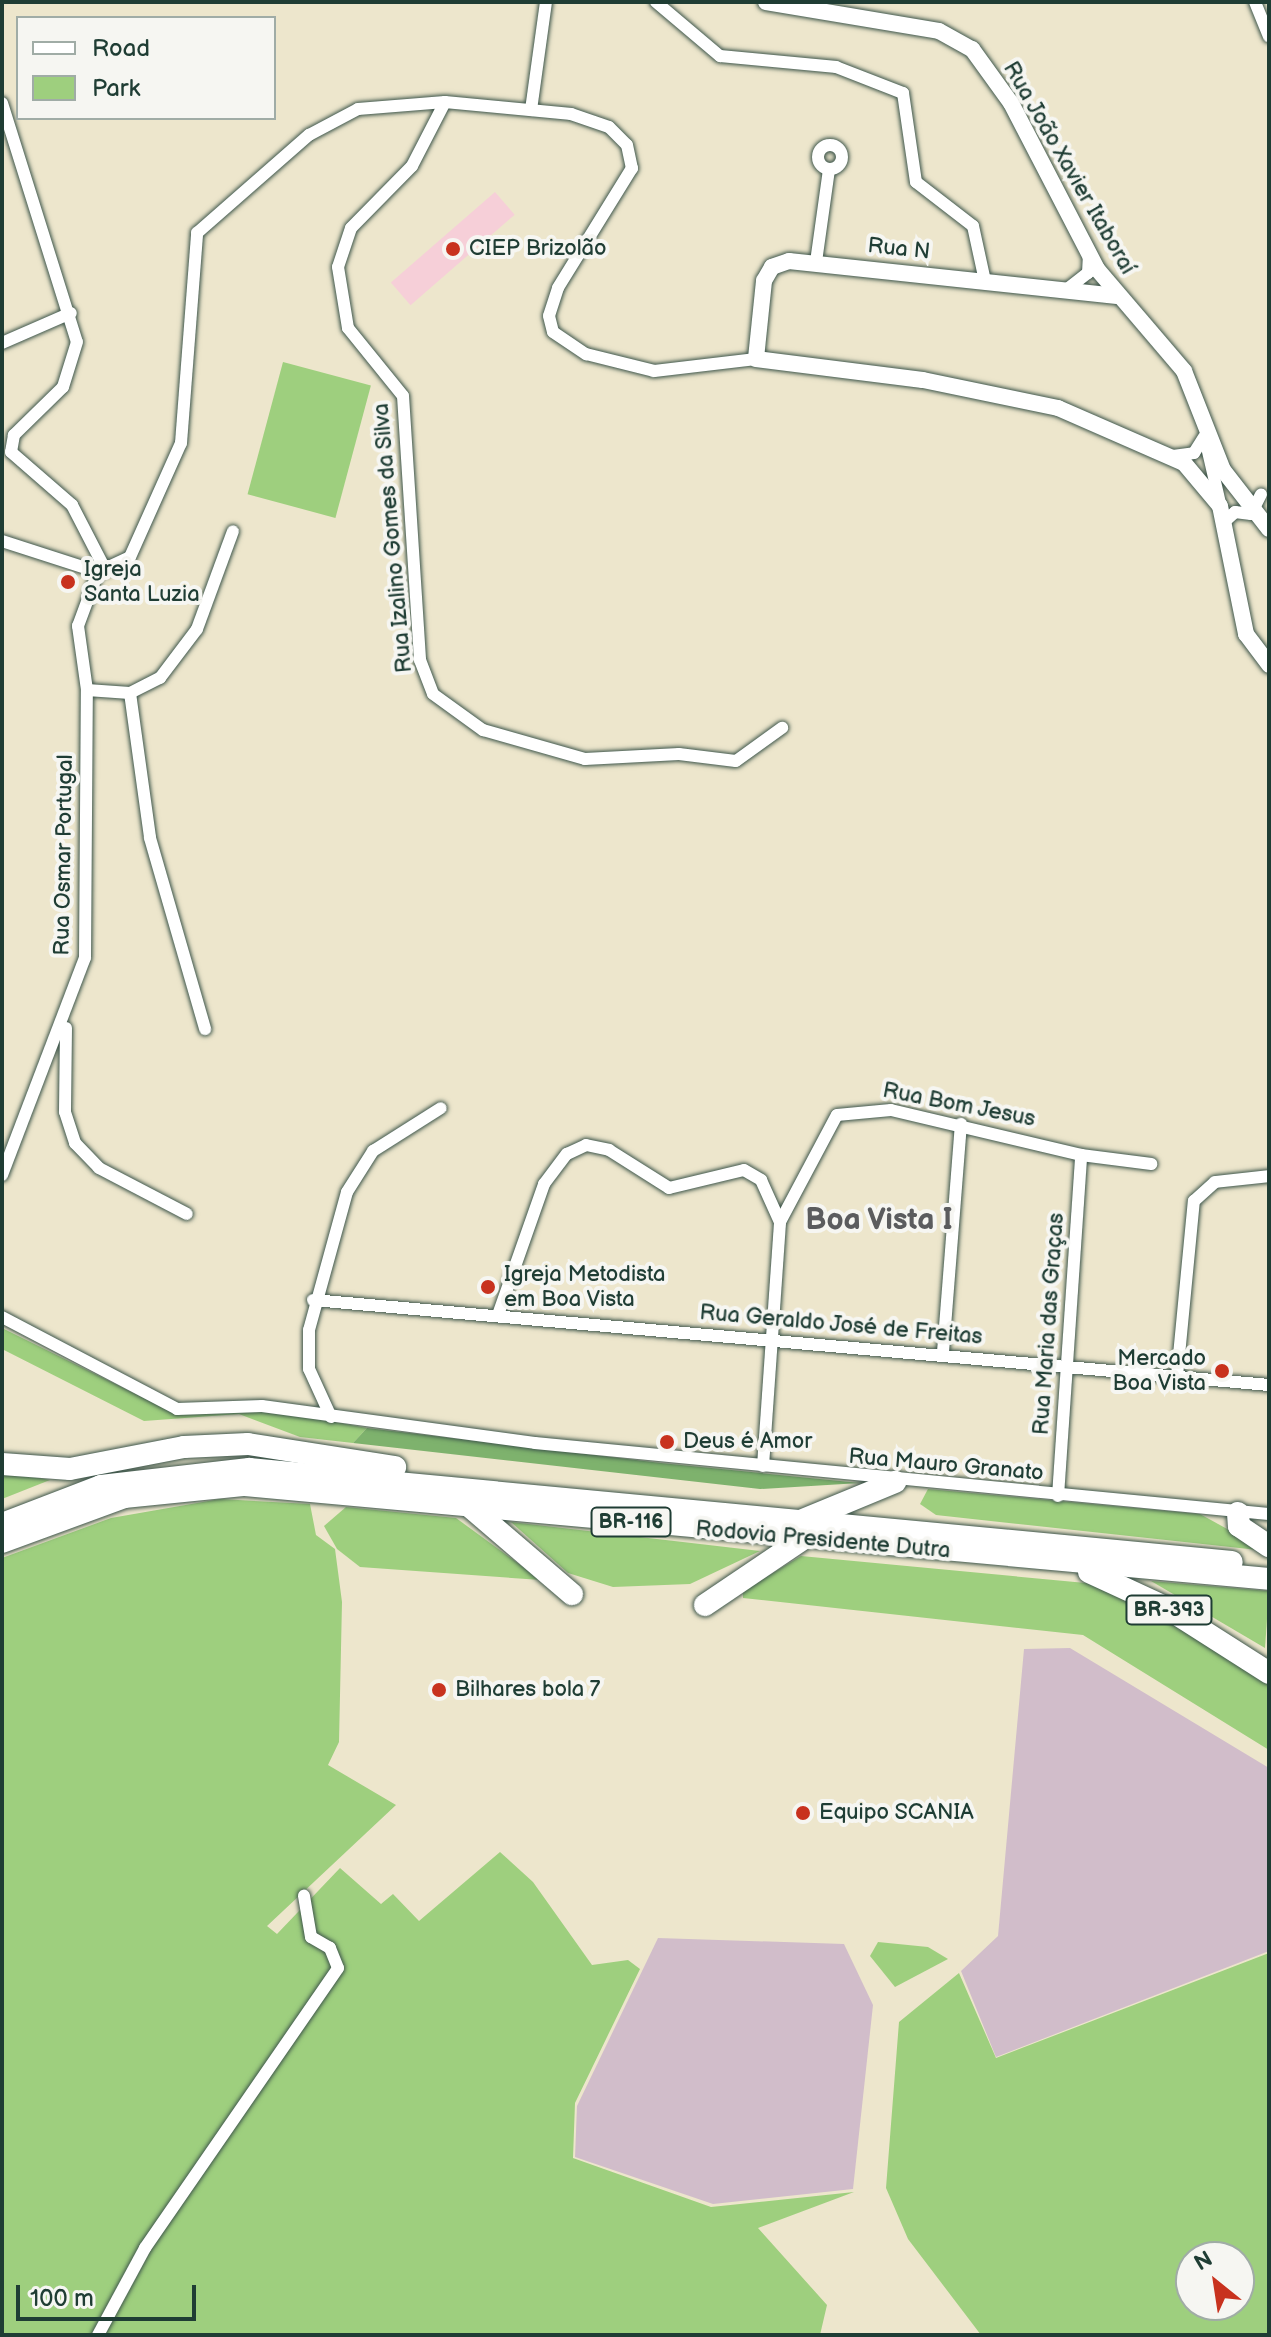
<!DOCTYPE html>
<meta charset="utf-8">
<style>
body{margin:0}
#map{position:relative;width:1271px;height:2337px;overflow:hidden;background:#ede6cc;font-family:"Balsamiq Sans",sans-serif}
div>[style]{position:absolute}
.built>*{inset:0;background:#f6cfd8;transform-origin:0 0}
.industrial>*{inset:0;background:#d1bdca}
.green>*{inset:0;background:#9ecf7e;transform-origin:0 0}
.forest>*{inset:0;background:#7eb26d}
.roads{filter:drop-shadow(0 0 2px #3e564b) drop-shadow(0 0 2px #3e564b)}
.street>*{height:12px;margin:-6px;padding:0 6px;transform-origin:6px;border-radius:6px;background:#fff}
.street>.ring{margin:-6px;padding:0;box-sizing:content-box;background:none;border:12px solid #fff;border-radius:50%}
.secondary>*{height:16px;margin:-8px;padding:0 8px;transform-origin:8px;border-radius:8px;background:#fff}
.highway>*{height:22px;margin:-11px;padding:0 11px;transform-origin:11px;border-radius:11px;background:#fff}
.dots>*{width:22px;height:22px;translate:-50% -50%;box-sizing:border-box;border:4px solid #f6f6f2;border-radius:50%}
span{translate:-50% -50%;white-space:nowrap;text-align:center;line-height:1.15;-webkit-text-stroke:8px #f6f6f2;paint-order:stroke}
.shield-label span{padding:2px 6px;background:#f6f6f2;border:2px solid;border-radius:6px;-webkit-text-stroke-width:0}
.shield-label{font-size:20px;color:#1f3d34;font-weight:700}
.street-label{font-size:22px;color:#1f3d34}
.poi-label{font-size:22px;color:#1f3d34}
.left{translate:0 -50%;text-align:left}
.right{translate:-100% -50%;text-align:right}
.district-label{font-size:30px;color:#5b5c5e;font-weight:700}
.frame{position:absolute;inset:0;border:4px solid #1f3d34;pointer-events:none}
.legend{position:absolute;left:16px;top:16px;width:260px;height:104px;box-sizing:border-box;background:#f6f6f2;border:2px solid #a0aca6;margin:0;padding:10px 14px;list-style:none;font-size:24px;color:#1f3d34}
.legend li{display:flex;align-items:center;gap:16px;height:40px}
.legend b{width:40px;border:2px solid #a0aca6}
.north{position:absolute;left:1175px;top:2241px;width:80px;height:80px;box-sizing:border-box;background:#f6f6f2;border:2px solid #a0aca6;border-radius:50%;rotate:330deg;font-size:22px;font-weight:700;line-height:32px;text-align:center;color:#1f3d34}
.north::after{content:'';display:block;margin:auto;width:28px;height:36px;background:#c8321e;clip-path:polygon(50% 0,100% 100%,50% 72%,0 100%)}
.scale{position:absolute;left:16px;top:2285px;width:180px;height:36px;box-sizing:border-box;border:4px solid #1f3d34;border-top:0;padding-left:10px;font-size:24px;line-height:28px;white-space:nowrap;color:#1f3d34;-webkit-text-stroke:6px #f6f6f2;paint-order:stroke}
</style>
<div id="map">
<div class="built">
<div style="left:495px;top:192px;width:30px;height:138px;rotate:49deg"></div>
</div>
<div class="industrial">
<div style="clip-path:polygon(1070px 1648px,1269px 1768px,1269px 1951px,996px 2057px,961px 1971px,998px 1936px,1024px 1649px)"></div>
<div style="clip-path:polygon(658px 1938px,844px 1944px,873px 2005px,853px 2189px,713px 2204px,575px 2157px,577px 2106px)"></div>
</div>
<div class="green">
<div style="left:283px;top:362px;width:91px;height:137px;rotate:15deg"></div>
<div style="clip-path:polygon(2px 1328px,170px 1411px,277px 1411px,367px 1428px,353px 1443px,300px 1437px,239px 1414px,144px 1421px,2px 1349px)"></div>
<div style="clip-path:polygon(2px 1471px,50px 1480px,2px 1499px)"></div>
<div style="clip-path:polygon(928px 1489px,1200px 1514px,1267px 1551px,936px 1515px,920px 1504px)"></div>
<div style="clip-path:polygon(220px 1499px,310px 1504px,316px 1535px,335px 1549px,342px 1602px,339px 1742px,328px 1765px,396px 1805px,267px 1926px,277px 1934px,340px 1868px,381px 1904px,393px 1894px,419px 1921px,500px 1852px,533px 1882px,592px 1965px,628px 1960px,640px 1969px,575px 2103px,573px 2158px,711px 2207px,854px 2192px,758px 2228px,827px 2305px,820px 2335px,2px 2335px,2px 1558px,111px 1518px)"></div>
<div style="clip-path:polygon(346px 1507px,456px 1518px,541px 1580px,360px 1567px,337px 1549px,324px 1526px)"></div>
<div style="clip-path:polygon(511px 1522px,760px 1551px,690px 1584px,613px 1587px,568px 1573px)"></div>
<div style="clip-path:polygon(801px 1556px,1107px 1585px,1269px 1681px,1269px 1750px,1083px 1635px,743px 1598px,743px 1591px)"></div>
<div style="clip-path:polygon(1151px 1581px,1269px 1591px,1265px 1648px)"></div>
<div style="clip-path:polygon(878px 1942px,928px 1947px,948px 1959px,895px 1987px,870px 1956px)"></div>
<div style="clip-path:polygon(evenodd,1269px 1953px,1269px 2335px,981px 2335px,908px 2239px,886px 2188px,899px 2022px,959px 1973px,996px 2058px,1269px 1953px,1191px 2257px,1239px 2257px,1239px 2305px,1191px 2305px,1191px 2257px)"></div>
</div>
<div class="forest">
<div style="clip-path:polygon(367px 1428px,661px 1463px,860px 1483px,760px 1489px,353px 1443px)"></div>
</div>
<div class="roads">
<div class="street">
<div style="left:656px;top:2px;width:84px;rotate:40.2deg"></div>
<div style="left:720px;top:56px;width:117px;rotate:5.4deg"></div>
<div style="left:836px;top:67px;width:72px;rotate:21.2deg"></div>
<div style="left:903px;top:93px;width:90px;rotate:81.7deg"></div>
<div style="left:916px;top:182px;width:72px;rotate:37.7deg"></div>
<div style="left:973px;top:226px;width:56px;rotate:77.7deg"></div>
<div style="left:1255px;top:2px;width:37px;rotate:68deg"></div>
<div style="left:445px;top:102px;width:72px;rotate:117.3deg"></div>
<div style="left:412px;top:166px;width:87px;rotate:134.5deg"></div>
<div style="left:351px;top:228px;width:41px;rotate:108.4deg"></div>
<div style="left:338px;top:267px;width:62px;rotate:80.7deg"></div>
<div style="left:348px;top:328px;width:87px;rotate:51deg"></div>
<div style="left:403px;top:396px;width:265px;rotate:86.3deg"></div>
<div style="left:420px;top:660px;width:36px;rotate:69deg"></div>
<div style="left:433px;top:694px;width:62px;rotate:35.8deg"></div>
<div style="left:483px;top:730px;width:106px;rotate:15.9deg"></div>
<div style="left:585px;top:759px;width:94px;rotate:-3deg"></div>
<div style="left:679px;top:754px;width:57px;rotate:7deg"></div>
<div style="left:736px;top:761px;width:57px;rotate:-35.7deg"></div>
<div style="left:2px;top:103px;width:250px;rotate:72.6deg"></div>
<div style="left:77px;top:342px;width:47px;rotate:107.3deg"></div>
<div style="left:63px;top:387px;width:69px;rotate:135.6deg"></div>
<div style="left:14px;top:435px;width:17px;rotate:100deg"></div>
<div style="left:11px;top:452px;width:81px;rotate:41deg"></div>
<div style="left:72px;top:505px;width:74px;rotate:62.7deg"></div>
<div style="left:531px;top:110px;width:109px;rotate:-82.1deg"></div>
<div class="ring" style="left:818px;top:145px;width:12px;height:12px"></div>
<div style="left:816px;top:262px;width:94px;rotate:-82deg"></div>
<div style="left:1066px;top:290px;width:28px;rotate:-38deg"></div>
<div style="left:1088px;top:273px;width:17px;rotate:-87deg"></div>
<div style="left:2px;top:343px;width:75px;rotate:-23.5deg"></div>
<div style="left:1206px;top:443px;width:62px;rotate:76.9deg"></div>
<div style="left:1173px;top:456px;width:21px;rotate:-8deg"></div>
<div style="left:1194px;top:453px;width:19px;rotate:-58deg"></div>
<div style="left:1224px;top:522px;width:15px;rotate:-42deg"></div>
<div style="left:1235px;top:512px;width:16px;rotate:7deg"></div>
<div style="left:1251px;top:514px;width:22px;rotate:-63deg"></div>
<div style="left:2px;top:541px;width:101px;rotate:17.9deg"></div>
<div style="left:98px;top:572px;width:35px;rotate:-25deg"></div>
<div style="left:130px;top:557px;width:125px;rotate:-65.9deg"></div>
<div style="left:181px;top:443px;width:211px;rotate:-85.6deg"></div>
<div style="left:197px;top:233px;width:149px;rotate:-41.2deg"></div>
<div style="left:309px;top:135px;width:55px;rotate:-28deg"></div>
<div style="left:358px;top:109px;width:87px;rotate:-4.6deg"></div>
<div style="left:445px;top:102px;width:127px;rotate:5.4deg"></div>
<div style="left:571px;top:114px;width:40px;rotate:18.9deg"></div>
<div style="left:609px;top:127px;width:25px;rotate:45deg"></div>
<div style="left:627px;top:145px;width:24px;rotate:78deg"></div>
<div style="left:632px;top:168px;width:141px;rotate:121.7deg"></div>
<div style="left:558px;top:288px;width:29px;rotate:108deg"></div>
<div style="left:549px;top:316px;width:16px;rotate:76deg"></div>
<div style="left:553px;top:332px;width:40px;rotate:34deg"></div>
<div style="left:586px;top:354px;width:70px;rotate:14deg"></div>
<div style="left:654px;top:371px;width:103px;rotate:-6.7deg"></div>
<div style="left:87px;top:690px;width:43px;rotate:4deg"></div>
<div style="left:130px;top:693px;width:146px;rotate:82.1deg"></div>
<div style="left:150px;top:838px;width:199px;rotate:73.9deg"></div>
<div style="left:130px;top:693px;width:34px;rotate:-27deg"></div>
<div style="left:160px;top:678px;width:61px;rotate:-52.9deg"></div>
<div style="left:197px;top:629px;width:104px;rotate:-69.8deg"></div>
<div style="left:66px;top:1028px;width:84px;rotate:90.7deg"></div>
<div style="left:65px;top:1112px;width:33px;rotate:72deg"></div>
<div style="left:75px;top:1143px;width:35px;rotate:46deg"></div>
<div style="left:99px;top:1168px;width:99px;rotate:27.6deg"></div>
<div style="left:2px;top:1175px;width:232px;rotate:-69.1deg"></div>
<div style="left:85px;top:958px;width:268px;rotate:-89.6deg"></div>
<div style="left:87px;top:690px;width:65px;rotate:-98deg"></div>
<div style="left:78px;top:626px;width:58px;rotate:-69.7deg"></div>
<div style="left:313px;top:1300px;width:960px;rotate:5.08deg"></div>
<div style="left:499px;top:1312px;width:136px;rotate:-70.6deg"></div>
<div style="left:544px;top:1184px;width:38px;rotate:-53deg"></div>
<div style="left:567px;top:1154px;width:21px;rotate:-25deg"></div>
<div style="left:586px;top:1145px;width:24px;rotate:12deg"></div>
<div style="left:609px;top:1150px;width:71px;rotate:32.3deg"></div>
<div style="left:669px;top:1188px;width:77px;rotate:-13.5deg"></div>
<div style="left:744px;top:1170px;width:20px;rotate:30deg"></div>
<div style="left:761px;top:1180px;width:46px;rotate:65.7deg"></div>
<div style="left:2px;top:1317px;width:198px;rotate:27.7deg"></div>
<div style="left:177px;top:1409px;width:85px;rotate:-2deg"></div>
<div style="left:262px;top:1406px;width:275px;rotate:7.7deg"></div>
<div style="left:535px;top:1443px;width:737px;rotate:5.53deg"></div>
<div style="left:943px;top:1352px;width:229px;rotate:-85.5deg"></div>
<div style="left:1177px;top:1376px;width:176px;rotate:-84.5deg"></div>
<div style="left:1194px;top:1201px;width:28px;rotate:-42deg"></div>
<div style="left:1215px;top:1182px;width:54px;rotate:-6.3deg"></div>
<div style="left:331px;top:1417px;width:53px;rotate:-114.6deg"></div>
<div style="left:309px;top:1369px;width:39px;rotate:-90deg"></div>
<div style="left:309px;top:1330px;width:143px;rotate:-74.6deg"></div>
<div style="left:347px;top:1192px;width:49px;rotate:-57.6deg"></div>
<div style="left:373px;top:1151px;width:80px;rotate:-32.3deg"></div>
<div style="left:763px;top:1466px;width:245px;rotate:-86deg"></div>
<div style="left:780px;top:1222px;width:121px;rotate:-62deg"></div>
<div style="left:837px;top:1115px;width:54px;rotate:-5.3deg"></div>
<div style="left:891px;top:1110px;width:195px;rotate:13.3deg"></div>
<div style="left:1081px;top:1155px;width:71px;rotate:7.3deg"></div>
<div style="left:1058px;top:1496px;width:342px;rotate:-86.1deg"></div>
<div style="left:98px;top:2335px;width:99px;rotate:-61.6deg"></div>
<div style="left:145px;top:2248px;width:340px;rotate:-55.4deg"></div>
<div style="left:338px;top:1968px;width:22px;rotate:-112deg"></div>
<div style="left:330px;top:1948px;width:22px;rotate:-150deg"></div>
<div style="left:311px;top:1937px;width:42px;rotate:-99.7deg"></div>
</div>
<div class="secondary">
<div style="left:766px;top:2px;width:175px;rotate:9.5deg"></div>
<div style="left:939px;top:31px;width:38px;rotate:29deg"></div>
<div style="left:972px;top:49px;width:67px;rotate:54.2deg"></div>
<div style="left:1011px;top:103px;width:187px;rotate:62.6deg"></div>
<div style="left:1097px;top:269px;width:134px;rotate:49.5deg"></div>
<div style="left:1184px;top:371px;width:106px;rotate:68.5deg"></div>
<div style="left:1223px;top:470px;width:75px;rotate:52.1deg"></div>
<div style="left:1117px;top:296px;width:330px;rotate:-173.9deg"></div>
<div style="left:789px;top:261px;width:18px;rotate:161deg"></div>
<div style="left:772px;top:267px;width:16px;rotate:120deg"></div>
<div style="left:764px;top:281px;width:78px;rotate:95.9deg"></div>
<div style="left:756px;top:359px;width:168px;rotate:7.2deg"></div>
<div style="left:923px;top:380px;width:138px;rotate:11.7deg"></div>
<div style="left:1058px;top:408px;width:137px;rotate:23.6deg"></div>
<div style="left:1184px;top:463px;width:56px;rotate:50.1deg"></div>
<div style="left:1220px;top:506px;width:131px;rotate:78.5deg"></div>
<div style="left:1246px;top:634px;width:39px;rotate:53deg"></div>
</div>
<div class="highway">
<div style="left:2px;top:1464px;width:68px;rotate:4.2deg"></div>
<div style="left:70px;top:1469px;width:116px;rotate:-10.9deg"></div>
<div style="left:184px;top:1447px;width:64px;rotate:-2.7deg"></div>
<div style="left:248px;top:1444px;width:149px;rotate:8.9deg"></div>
<div style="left:468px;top:1505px;width:137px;rotate:40.6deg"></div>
<div style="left:1238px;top:1513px;width:13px;rotate:86deg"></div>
<div style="left:1239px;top:1526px;width:36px;rotate:34deg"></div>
<div style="left:803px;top:1520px;width:100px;rotate:-22.4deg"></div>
<div style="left:2px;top:1524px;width:106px;rotate:-21deg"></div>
<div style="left:101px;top:1486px;width:149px;rotate:-6.6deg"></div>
<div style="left:249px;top:1469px;width:987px;rotate:5.4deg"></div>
<div style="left:2px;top:1542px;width:130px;rotate:-20.2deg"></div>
<div style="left:124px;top:1497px;width:122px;rotate:-5.7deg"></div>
<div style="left:245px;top:1485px;width:1028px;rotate:5.24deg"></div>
<div style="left:1089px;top:1572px;width:86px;rotate:24.8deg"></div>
<div style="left:1167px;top:1608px;width:121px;rotate:32.5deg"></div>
<div style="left:705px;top:1605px;width:122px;rotate:-34deg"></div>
</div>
</div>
<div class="dots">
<div style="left:453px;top:249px;background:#c8321e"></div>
<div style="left:68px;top:582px;background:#c8321e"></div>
<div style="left:488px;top:1287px;background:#c8321e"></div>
<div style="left:1222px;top:1371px;background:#c8321e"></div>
<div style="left:667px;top:1442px;background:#c8321e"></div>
<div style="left:439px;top:1690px;background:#c8321e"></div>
<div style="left:803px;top:1813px;background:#c8321e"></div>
</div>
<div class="shield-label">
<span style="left:631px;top:1522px">BR-116</span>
<span style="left:1169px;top:1610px">BR-393</span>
</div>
<div class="street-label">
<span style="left:1069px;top:168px;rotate:60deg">Rua João Xavier Itaboraí</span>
<span style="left:899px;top:249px;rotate:6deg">Rua N</span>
<span style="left:393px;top:538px;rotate:-95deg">Rua Izalino Gomes da Silva</span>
<span style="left:64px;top:855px;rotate:-89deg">Rua Osmar Portugal</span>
<span style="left:959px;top:1105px;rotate:11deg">Rua Bom Jesus</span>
<span style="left:1049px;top:1324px;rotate:-86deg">Rua Maria das Graças</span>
<span style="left:841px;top:1325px;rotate:5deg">Rua Geraldo José de Freitas</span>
<span style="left:946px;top:1465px;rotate:5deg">Rua Mauro Granato</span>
<span style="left:823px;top:1540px;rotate:5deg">Rodovia Presidente Dutra</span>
</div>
<div class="poi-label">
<span class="left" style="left:469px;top:249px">CIEP Brizolão</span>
<span class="left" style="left:84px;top:582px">Igreja<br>Santa Luzia</span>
<span class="left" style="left:504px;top:1287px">Igreja Metodista<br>em Boa Vista</span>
<span class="right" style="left:1206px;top:1371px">Mercado<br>Boa Vista</span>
<span class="left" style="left:683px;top:1442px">Deus é Amor</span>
<span class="left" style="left:455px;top:1690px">Bilhares bola 7</span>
<span class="left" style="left:819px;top:1813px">Equipo SCANIA</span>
</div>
<div class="district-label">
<span style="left:879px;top:1220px">Boa Vista I</span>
</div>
<div class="frame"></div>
<ul class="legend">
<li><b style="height:10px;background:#fff"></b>Road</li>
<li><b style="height:22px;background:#9ecf7e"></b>Park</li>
</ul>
<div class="north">N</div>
<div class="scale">100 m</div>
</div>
